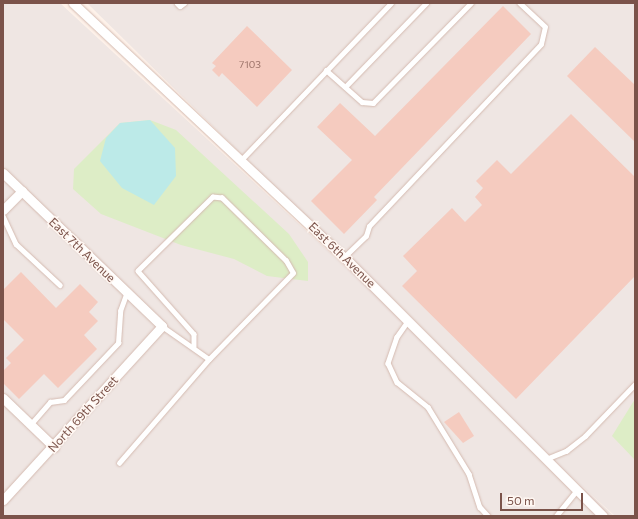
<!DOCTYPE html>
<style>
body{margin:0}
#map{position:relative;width:638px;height:519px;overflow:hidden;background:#fef2ea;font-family:Commissioner,sans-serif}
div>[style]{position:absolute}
.industrial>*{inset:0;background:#efe6e3}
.green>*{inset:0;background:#ddedc6}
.water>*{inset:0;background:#bceae8}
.building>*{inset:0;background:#f5cbbf}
.roads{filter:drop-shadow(0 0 1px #d4bab0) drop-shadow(0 0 1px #d4bab0)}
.service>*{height:4.5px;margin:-2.25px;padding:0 2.25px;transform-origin:2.25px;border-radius:2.25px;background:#fff}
.minor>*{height:9px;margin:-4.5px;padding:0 4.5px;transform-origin:4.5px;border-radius:4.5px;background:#fff}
span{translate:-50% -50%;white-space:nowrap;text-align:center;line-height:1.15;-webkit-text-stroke:3px #fff7f2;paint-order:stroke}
.number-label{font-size:10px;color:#9a7167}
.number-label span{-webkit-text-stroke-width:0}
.street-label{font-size:12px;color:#7b534a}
.frame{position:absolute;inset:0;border:4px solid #7b534a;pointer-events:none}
.scale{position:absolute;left:500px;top:493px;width:83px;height:18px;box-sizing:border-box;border:2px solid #7b534a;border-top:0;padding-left:5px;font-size:12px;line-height:14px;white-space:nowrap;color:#7b534a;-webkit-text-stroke:3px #fff7f2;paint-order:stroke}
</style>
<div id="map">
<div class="industrial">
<div style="clip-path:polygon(3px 3px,60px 3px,538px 445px,87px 3px,635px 3px,635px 516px,615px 516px,564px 470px,614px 516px,3px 516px)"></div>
</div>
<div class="green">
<div style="clip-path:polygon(150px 120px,176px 130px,289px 234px,308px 262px,308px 281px,267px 276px,234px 259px,181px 245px,101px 214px,73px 189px,74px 169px,120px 123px)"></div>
<div style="clip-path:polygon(635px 399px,635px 460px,612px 436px)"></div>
</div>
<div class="water">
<div style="clip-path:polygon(150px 120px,175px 148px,176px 176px,154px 205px,122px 188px,100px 161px,106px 138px,120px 123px)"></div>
</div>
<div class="building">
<div style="clip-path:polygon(503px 6px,531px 34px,374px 197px,377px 200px,344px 234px,311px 201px,352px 160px,317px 127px,340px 103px,375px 136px)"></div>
<div style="clip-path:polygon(247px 26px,292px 70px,257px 107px,222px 73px,219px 77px,212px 70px,216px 66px,212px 63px)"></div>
<div style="clip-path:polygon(595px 47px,635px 85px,635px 142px,567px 76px)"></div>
<div style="clip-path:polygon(571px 114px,635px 177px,635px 276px,516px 399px,402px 286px,417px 271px,403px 256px,452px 208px,465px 222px,482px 205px,475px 197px,483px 188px,476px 181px,497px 160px,511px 174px)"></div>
<div style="clip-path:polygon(21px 272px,56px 308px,80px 284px,98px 302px,89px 312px,98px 321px,84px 335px,97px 349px,58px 388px,44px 374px,19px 399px,3px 383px,3px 371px,11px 363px,6px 358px,24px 340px,3px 319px,3px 290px)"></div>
<div style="clip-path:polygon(459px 412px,474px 436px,463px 443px,444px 422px)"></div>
</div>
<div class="roads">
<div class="service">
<div style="left:177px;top:3px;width:4px;rotate:45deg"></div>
<div style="left:180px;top:6px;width:5px;rotate:-37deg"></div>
<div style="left:326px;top:70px;width:48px;rotate:41.6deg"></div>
<div style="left:362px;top:102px;width:11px;rotate:5deg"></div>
<div style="left:373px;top:103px;width:140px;rotate:-45.6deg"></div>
<div style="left:345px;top:87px;width:117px;rotate:-46deg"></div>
<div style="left:241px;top:160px;width:217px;rotate:-46.3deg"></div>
<div style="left:3px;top:216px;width:31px;rotate:65deg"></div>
<div style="left:16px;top:244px;width:60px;rotate:43deg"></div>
<div style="left:344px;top:257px;width:30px;rotate:-44deg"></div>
<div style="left:366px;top:236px;width:10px;rotate:-73deg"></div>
<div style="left:369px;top:226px;width:250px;rotate:-46.6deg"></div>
<div style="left:541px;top:44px;width:17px;rotate:-77deg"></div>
<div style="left:545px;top:27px;width:35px;rotate:-137deg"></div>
<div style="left:409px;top:320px;width:21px;rotate:125deg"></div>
<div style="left:397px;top:337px;width:28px;rotate:109deg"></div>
<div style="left:388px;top:363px;width:21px;rotate:65deg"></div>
<div style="left:397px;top:382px;width:40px;rotate:39deg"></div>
<div style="left:428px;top:407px;width:79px;rotate:58.5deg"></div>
<div style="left:469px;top:474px;width:35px;rotate:72deg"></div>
<div style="left:480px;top:507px;width:12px;rotate:48deg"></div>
<div style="left:162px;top:326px;width:57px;rotate:35.1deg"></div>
<div style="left:209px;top:359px;width:120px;rotate:-45.7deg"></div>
<div style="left:293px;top:273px;width:14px;rotate:-120deg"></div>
<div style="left:286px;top:261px;width:90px;rotate:-135.5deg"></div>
<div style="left:222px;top:198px;width:9px;rotate:-174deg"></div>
<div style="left:213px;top:197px;width:105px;rotate:135.4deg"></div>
<div style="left:138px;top:271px;width:84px;rotate:48.4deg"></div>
<div style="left:194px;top:334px;width:12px;rotate:90deg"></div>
<div style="left:31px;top:424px;width:29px;rotate:-49deg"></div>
<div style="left:50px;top:402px;width:14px;rotate:-8deg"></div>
<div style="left:64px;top:400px;width:79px;rotate:-46.5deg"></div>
<div style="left:118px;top:343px;width:32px;rotate:-86deg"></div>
<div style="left:120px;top:311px;width:20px;rotate:-70deg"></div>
<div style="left:546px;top:459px;width:22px;rotate:-22deg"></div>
<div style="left:566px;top:451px;width:24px;rotate:-38deg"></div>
<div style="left:585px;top:436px;width:72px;rotate:-46.1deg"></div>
<div style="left:119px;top:463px;width:138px;rotate:-49.1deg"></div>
<div style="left:556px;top:516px;width:32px;rotate:-51deg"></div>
</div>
<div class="minor">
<div style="left:73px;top:3px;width:378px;rotate:43.2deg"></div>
<div style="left:349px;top:262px;width:359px;rotate:45deg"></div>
<div style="left:3px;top:173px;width:221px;rotate:43.9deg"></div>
<div style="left:162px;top:326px;width:236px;rotate:132.4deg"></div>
<div style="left:3px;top:210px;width:27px;rotate:-45deg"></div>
<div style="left:3px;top:398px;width:71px;rotate:43.9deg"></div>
</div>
</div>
<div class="number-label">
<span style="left:250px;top:65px">7103</span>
</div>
<div class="street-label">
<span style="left:82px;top:250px;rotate:44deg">East 7th Avenue</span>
<span style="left:342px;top:255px;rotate:44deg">East 6th Avenue</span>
<span style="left:83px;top:414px;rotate:-48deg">North 69th Street</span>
</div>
<div class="frame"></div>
<div class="scale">50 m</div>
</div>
